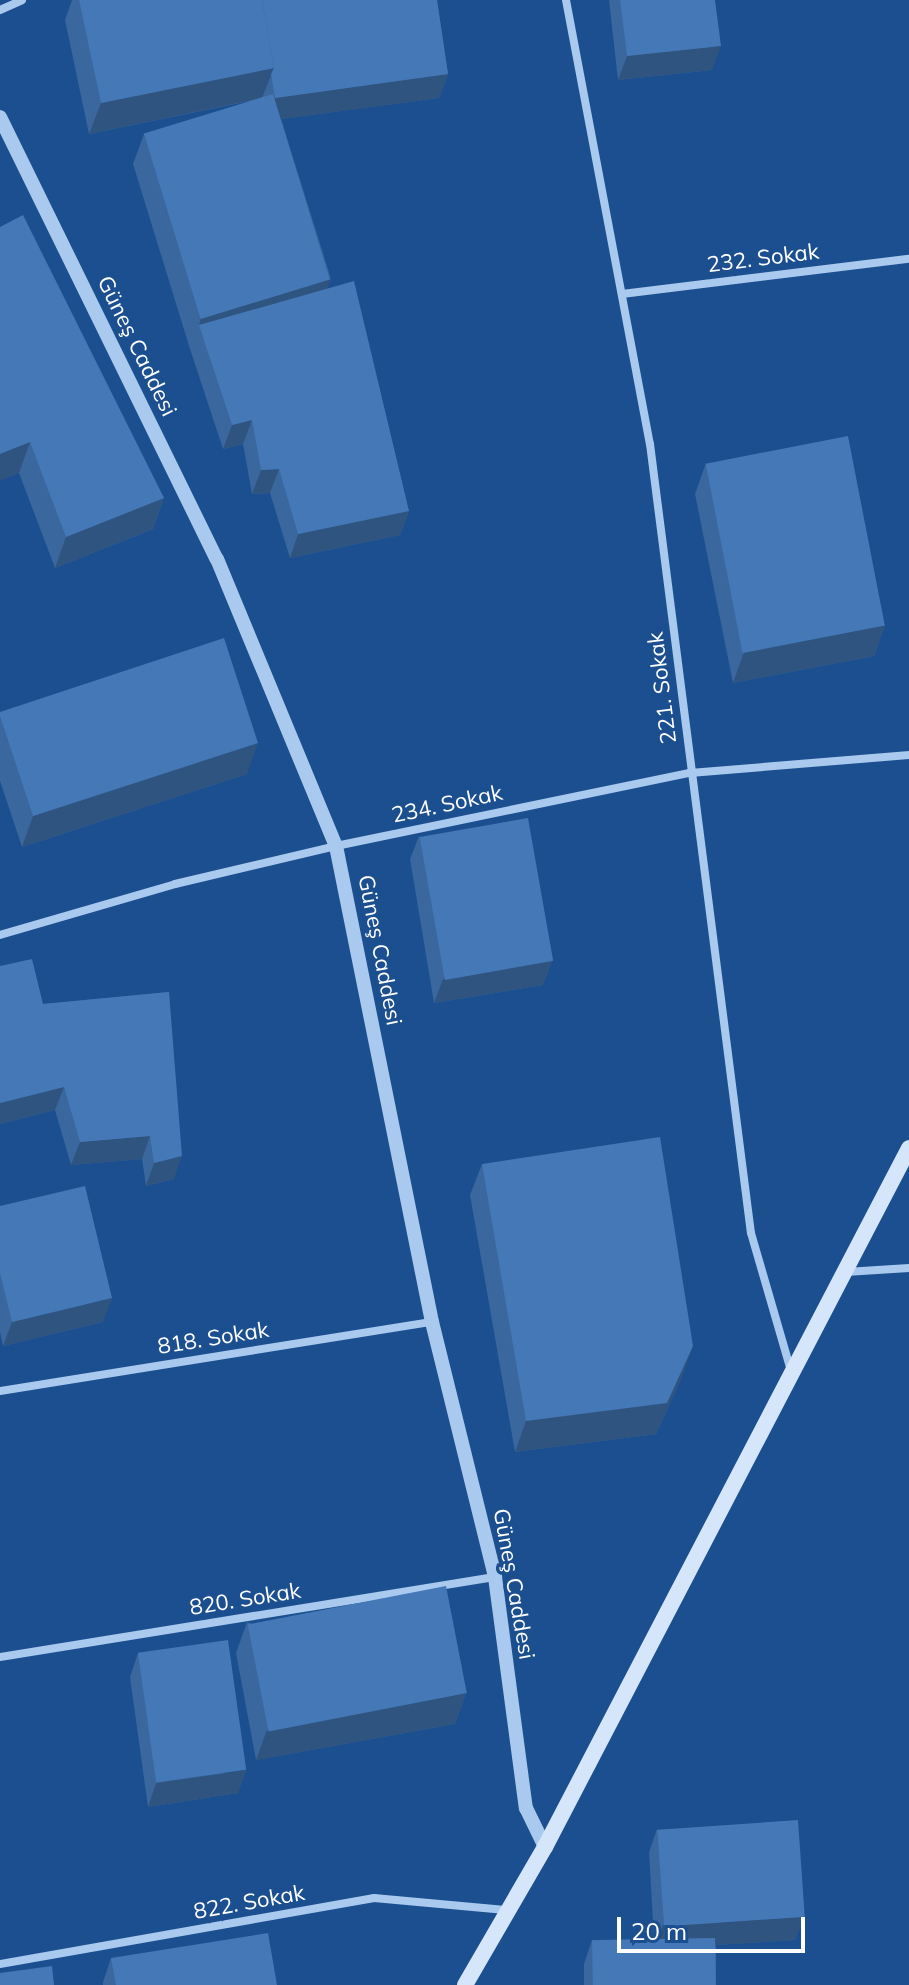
<!DOCTYPE html>
<meta charset="utf-8">
<style>
body{margin:0}
#map{position:relative;width:909px;height:1985px;overflow:hidden;background:#1b4f8f;font-family:Mulish,sans-serif}
div>[style]{position:absolute}
.minor>*{height:8px;margin:-4px;padding:0 4px;transform-origin:4px;border-radius:4px;background:#a9c9ee}
.tertiary>*{height:14px;margin:-7px;padding:0 7px;transform-origin:7px;border-radius:7px;background:#a9c9ee}
.secondary>*{height:16px;margin:-8px;padding:0 8px;transform-origin:8px;border-radius:8px;background:#d6e6fa}
.wall>*{inset:0;background:#3a679d}
.shaded-wall>*{inset:0;background:#305480}
.building>*{inset:0;background:#4478b7;transform-origin:0 0}
span{translate:-50% -50%;white-space:nowrap;text-align:center;line-height:1.15;-webkit-text-stroke:7px #1b4f8f;paint-order:stroke}
.street-label{font-size:22px;color:#fff}
.scale{position:absolute;left:617px;top:1917px;width:188px;height:36px;box-sizing:border-box;border:4px solid #fff;border-top:0;padding-left:10px;font-size:24px;line-height:28px;white-space:nowrap;color:#fff;-webkit-text-stroke:6px #1b4f8f;paint-order:stroke}
</style>
<div id="map">
<div class="minor">
<div style="left:566px;top:0;width:452px;rotate:79.3deg"></div>
<div style="left:650px;top:444px;width:795px;rotate:82.71deg"></div>
<div style="left:751px;top:1233px;width:144px;rotate:73.8deg"></div>
<div style="left:0;top:10px;width:24px;rotate:-24deg"></div>
<div style="left:622px;top:294px;width:289px;rotate:-7deg"></div>
<div style="left:0;top:935px;width:182px;rotate:-16.2deg"></div>
<div style="left:175px;top:884px;width:165px;rotate:-13.3deg"></div>
<div style="left:336px;top:846px;width:361px;rotate:-11.7deg"></div>
<div style="left:690px;top:773px;width:220px;rotate:-4.7deg"></div>
<div style="left:846px;top:1272px;width:63px;rotate:-3.6deg"></div>
<div style="left:0;top:1391px;width:437px;rotate:-9.1deg"></div>
<div style="left:0;top:1657px;width:501px;rotate:-9.18deg"></div>
<div style="left:0;top:1964px;width:380px;rotate:-10deg"></div>
<div style="left:374px;top:1898px;width:132px;rotate:5.2deg"></div>
</div>
<div class="tertiary">
<div style="left:0;top:117px;width:492px;rotate:63.9deg"></div>
<div style="left:217px;top:559px;width:311px;rotate:67.5deg"></div>
<div style="left:336px;top:846px;width:486px;rotate:78.6deg"></div>
<div style="left:432px;top:1322px;width:263px;rotate:76.1deg"></div>
<div style="left:495px;top:1577px;width:233px;rotate:82.4deg"></div>
<div style="left:526px;top:1808px;width:43px;rotate:64deg"></div>
</div>
<div class="secondary">
<div style="left:465px;top:1985px;width:160px;rotate:-59.9deg"></div>
<div style="left:545px;top:1847px;width:788px;rotate:-62.49deg"></div>
</div>
<div class="wall">
<div style="clip-path:polygon(72px 0,437px 0,448px 74px,439px 98px,281px 119px,331px 279px,327px 288px,409px 511px,400px 535px,290px 558px,270px 493px,252px 494px,243px 444px,223px 449px,190px 349px,133px 164px,144px 134px,255px 100px,89px 134px,65px 20px)"></div>
<div style="clip-path:polygon(609px 0,715px 0,712px 70px,618px 80px)"></div>
<div style="clip-path:polygon(0 227px,164px 498px,153px 529px,55px 568px,19px 473px)"></div>
<div style="clip-path:polygon(706px 463px,885px 625px,874px 656px,733px 683px,695px 494px)"></div>
<div style="clip-path:polygon(0 712px,247px 774px,22px 847px,0 781px)"></div>
<div style="clip-path:polygon(419px 836px,552px 961px,543px 985px,434px 1003px,410px 859px)"></div>
<div style="clip-path:polygon(0 966px,43px 1004px,169px 992px,174px 1179px,146px 1186px,142px 1159px,71px 1165px,55px 1110px,0 1124px)"></div>
<div style="clip-path:polygon(482px 1164px,682px 1377px,656px 1434px,515px 1452px,470px 1195px)"></div>
<div style="clip-path:polygon(0 1206px,103px 1322px,3px 1346px,0 1332px)"></div>
<div style="clip-path:polygon(247px 1622px,466px 1693px,455px 1724px,256px 1760px,236px 1653px)"></div>
<div style="clip-path:polygon(138px 1653px,238px 1793px,148px 1807px,130px 1677px)"></div>
<div style="clip-path:polygon(657px 1829px,804px 1917px,795px 1940px,716px 1945px,716px 1985px,584px 1985px,584px 1964px,592px 1940px,654px 1939px,649px 1852px)"></div>
<div style="clip-path:polygon(111px 1958px,277px 1985px,103px 1985px,103px 1982px)"></div>
</div>
<div class="shaded-wall">
<div style="clip-path:polygon(721px 46px,712px 70px,618px 80px,627px 56px)"></div>
<div style="clip-path:polygon(274px 68px,262px 98px,89px 134px,101px 103px)"></div>
<div style="clip-path:polygon(448px 74px,439px 98px,267px 121px,275px 98px)"></div>
<div style="clip-path:polygon(331px 279px,319px 310px,199px 325px,201px 318px)"></div>
<div style="clip-path:polygon(252px 420px,243px 444px,223px 449px,232px 425px)"></div>
<div style="clip-path:polygon(30px 442px,19px 473px,0 481px,0 454px)"></div>
<div style="clip-path:polygon(279px 469px,270px 493px,252px 494px,261px 470px)"></div>
<div style="clip-path:polygon(164px 498px,153px 529px,55px 568px,66px 537px)"></div>
<div style="clip-path:polygon(409px 511px,400px 535px,290px 558px,298px 534px)"></div>
<div style="clip-path:polygon(885px 625px,874px 656px,733px 683px,744px 652px)"></div>
<div style="clip-path:polygon(258px 743px,247px 774px,22px 847px,33px 816px)"></div>
<div style="clip-path:polygon(552px 961px,543px 985px,434px 1003px,443px 979px)"></div>
<div style="clip-path:polygon(64px 1087px,55px 1110px,0 1124px,0 1103px)"></div>
<div style="clip-path:polygon(150px 1136px,142px 1159px,71px 1165px,80px 1142px)"></div>
<div style="clip-path:polygon(182px 1156px,174px 1179px,146px 1186px,154px 1163px)"></div>
<div style="clip-path:polygon(112px 1298px,103px 1322px,3px 1346px,12px 1322px)"></div>
<div style="clip-path:polygon(693px 1346px,682px 1377px,656px 1434px,515px 1452px,526px 1421px)"></div>
<div style="clip-path:polygon(466px 1693px,455px 1724px,256px 1760px,267px 1730px)"></div>
<div style="clip-path:polygon(247px 1770px,238px 1793px,148px 1807px,156px 1783px)"></div>
<div style="clip-path:polygon(804px 1917px,795px 1940px,655px 1949px,663px 1925px)"></div>
</div>
<div class="building">
<div style="clip-path:polygon(79px 0,262px 0,274px 68px,101px 103px)"></div>
<div style="clip-path:polygon(262px 0,437px 0,448px 74px,275px 98px,271px 74px,274px 68px)"></div>
<div style="clip-path:polygon(620px 0,715px 0,721px 46px,627px 56px)"></div>
<div style="left:273px;top:94px;width:194px;height:135px;rotate:73deg"></div>
<div style="clip-path:polygon(23px 215px,164px 498px,66px 537px,30px 442px,0 454px,0 227px)"></div>
<div style="clip-path:polygon(354px 281px,409px 511px,298px 534px,279px 469px,261px 470px,252px 420px,232px 425px,199px 325px)"></div>
<div style="left:848px;top:436px;width:193px;height:145px;rotate:79deg"></div>
<div style="clip-path:polygon(224px 638px,258px 743px,33px 816px,0 716px,0 712px)"></div>
<div style="left:528px;top:818px;width:145px;height:110px;rotate:80deg"></div>
<div style="clip-path:polygon(32px 959px,43px 1004px,169px 992px,182px 1156px,154px 1163px,150px 1136px,80px 1142px,64px 1087px,0 1103px,0 966px)"></div>
<div style="clip-path:polygon(660px 1137px,693px 1346px,667px 1403px,526px 1421px,482px 1164px)"></div>
<div style="clip-path:polygon(85px 1186px,112px 1298px,12px 1322px,0 1273px,0 1206px)"></div>
<div style="left:446px;top:1586px;width:109px;height:202px;rotate:79deg"></div>
<div style="left:228px;top:1640px;width:131px;height:91px;rotate:82deg"></div>
<div style="left:798px;top:1820px;width:97px;height:141px;rotate:86deg"></div>
<div style="clip-path:polygon(268px 1933px,277px 1985px,116px 1985px,111px 1958px)"></div>
<div style="left:715px;top:1938px;width:47px;height:123px;rotate:89deg"></div>
<div style="clip-path:polygon(52px 1966px,54px 1985px,0 1985px,0 1973px)"></div>
</div>
<div class="street-label">
<span style="left:763px;top:258px;rotate:-7deg">232. Sokak</span>
<span style="left:137px;top:346px;rotate:64deg">Güneş Caddesi</span>
<span style="left:662px;top:688px;rotate:-97deg">221. Sokak</span>
<span style="left:447px;top:804px;rotate:-12deg">234. Sokak</span>
<span style="left:380px;top:950px;rotate:79deg">Güneş Caddesi</span>
<span style="left:213px;top:1338px;rotate:-9deg">818. Sokak</span>
<span style="left:514px;top:1584px;rotate:80deg">Güneş Caddesi</span>
<span style="left:245px;top:1599px;rotate:-9deg">820. Sokak</span>
<span style="left:249px;top:1902px;rotate:-10deg">822. Sokak</span>
</div>
<div class="scale">20 m</div>
</div>
